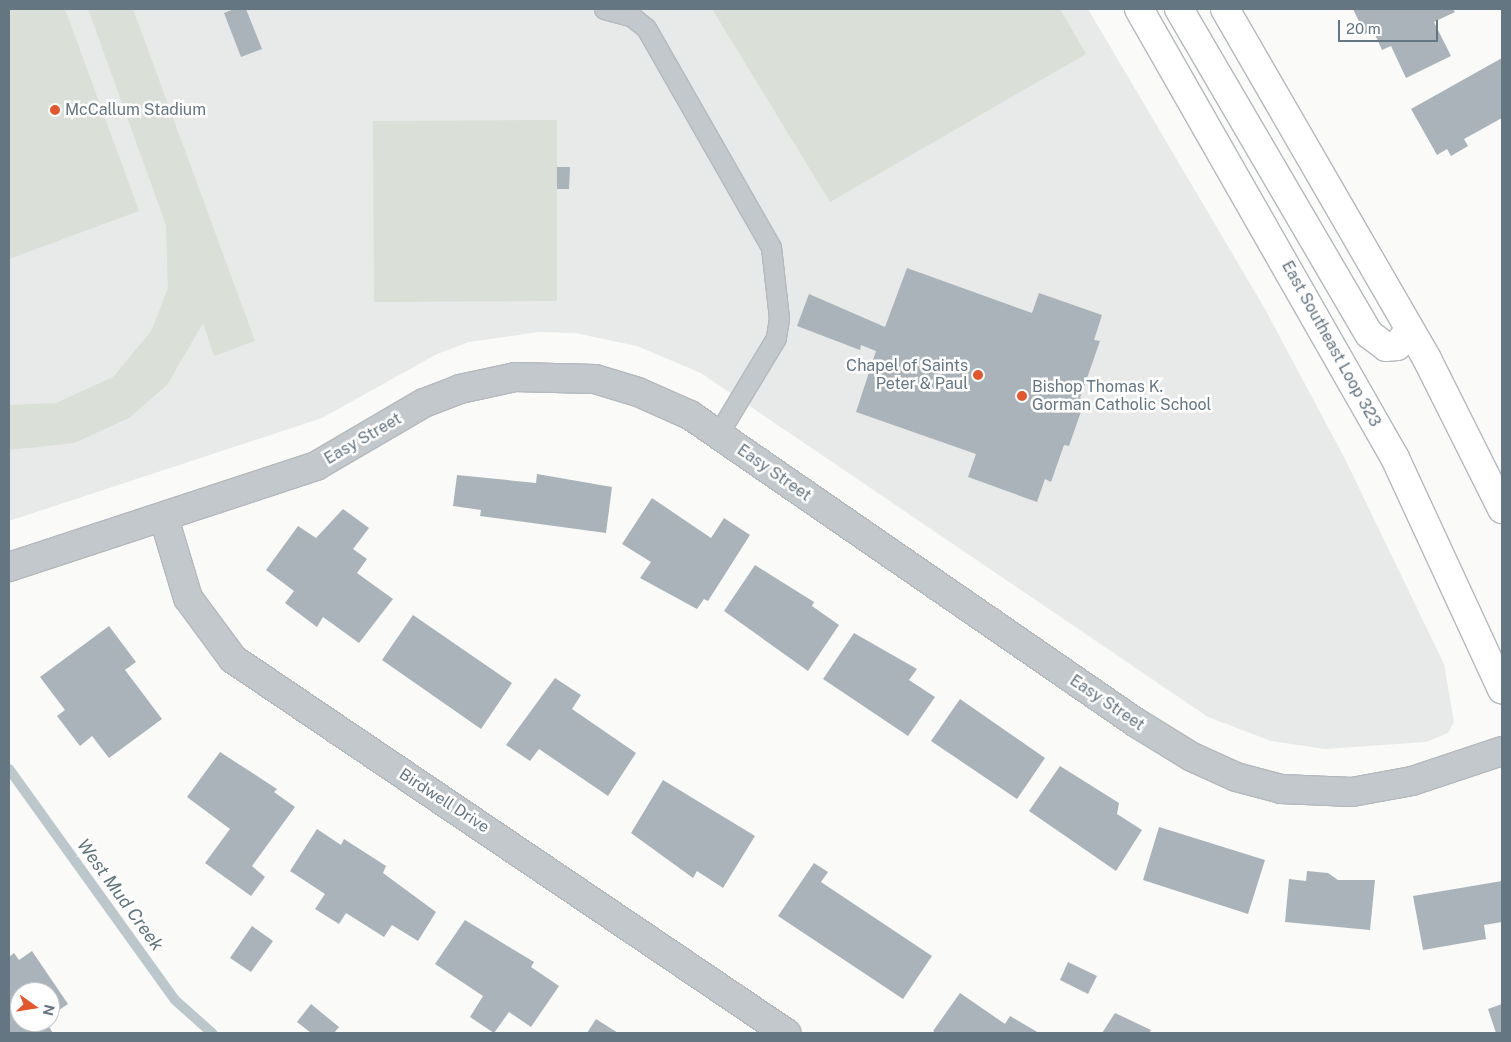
<!DOCTYPE html>
<style>
body{margin:0}
#map{position:relative;width:1511px;height:1042px;overflow:hidden;background:#fafaf8;font-family:"Public Sans",sans-serif}
div>[style]{position:absolute}
[style*='--x']{left:calc(var(--x)*1px);top:calc(var(--y)*1px);width:calc(var(--w)*1px);rotate:calc(var(--a)*1deg)}
.built>*{inset:0;background:#e8e9e9}
.green>*{inset:0;background:#dadfd7}
.stream>*{height:10px;margin:-5px;padding:0 5px;transform-origin:5px;border-radius:5px;background:#bbc7cb}
.building>*{inset:0;background:#aab3b9}
.roads{filter:drop-shadow(1px 0 #b4b9bd) drop-shadow(-1px 0 #b4b9bd) drop-shadow(0 1px #b4b9bd) drop-shadow(0 -1px #b4b9bd)}
.lane>*{height:19px;margin:-9.5px;padding:0 9.5px;transform-origin:9.5px;border-radius:9.5px;background:#c3c8cc}
.street>*{height:28px;margin:-14px;padding:0 14px;transform-origin:14px;border-radius:14px;background:#c3c8cc}
.highway>*{height:28px;margin:-14px;padding:0 14px;transform-origin:14px;border-radius:14px;background:#fff}
.dots>*{width:14px;height:14px;translate:-50% -50%;box-sizing:border-box;border:2px solid #fff;border-radius:50%}
span{translate:-50% -50%;white-space:nowrap;text-align:center;line-height:1.15;-webkit-text-stroke:5px #fff;paint-order:stroke}
.poi-label{font-size:16px;color:#657683}
.left{translate:0 -50%;text-align:left}
.right{translate:-100% -50%;text-align:right}
.street-label{font-size:16px;color:#657683}
.water-label{font-size:18px;color:#60757c;font-style:italic}
.frame{position:absolute;inset:0;border:10px solid #657683;pointer-events:none}
.north{position:absolute;left:10px;top:982px;width:50px;height:50px;box-sizing:border-box;background:#fff;border:1px solid #c1c8cd;border-radius:50%;rotate:103deg;font-size:14px;font-weight:700;line-height:20px;text-align:center;color:#657683}
.north::after{content:'';display:block;margin:auto;width:18px;height:22px;background:#e4572e;clip-path:polygon(50% 0,100% 100%,50% 72%,0 100%)}
.scale{position:absolute;left:1338px;top:20px;width:100px;height:22px;box-sizing:border-box;border:2px solid #657683;border-top:0;padding-left:6px;font-size:15px;line-height:18px;white-space:nowrap;color:#657683;-webkit-text-stroke:4px #fff;paint-order:stroke}
</style>
<div id="map">
<div class="built">
<i style="clip-path:polygon(9px 9px,1088px 9px,1265px 309px,1345px 459px,1444px 664px,1454px 722px,1448px 733px,1426px 742px,1325px 749px,1271px 741px,1208px 717px,701px 373px,637px 346px,575px 333px,539px 332px,469px 342px,437px 354px,322px 418px,9px 521px)"></i>
</div>
<div class="green">
<i style="clip-path:polygon(9px 9px,65px 9px,139px 211px,9px 259px)"></i>
<i style="clip-path:polygon(88px 9px,133px 9px,255px 341px,214px 356px,203px 323px,167px 385px,129px 418px,74px 443px,9px 450px,9px 405px,56px 403px,113px 377px,152px 330px,168px 288px,166px 225px)"></i>
<i style="clip-path:polygon(712px 9px,1060px 9px,1086px 54px,830px 202px)"></i>
<i style="clip-path:polygon(557px 120px,557px 301px,374px 302px,373px 121px)"></i>
</div>
<div class="stream">
<i style="--x:9;--y:769;--w:284;--a:54.3"></i>
<i style="--x:175;--y:1000;--w:50;--a:41.7"></i>
</div>
<div class="building">
<i style="clip-path:polygon(234px 9px,246px 9px,262px 49px,241px 57px,224px 13px)"></i>
<i style="clip-path:polygon(1353px 9px,1453px 9px,1455px 12px,1434px 22px,1451px 56px,1406px 78px,1391px 46px,1382px 50px,1373px 30px,1365px 34px)"></i>
<i style="clip-path:polygon(1502px 58px,1502px 118px,1464px 139px,1468px 146px,1451px 156px,1447px 149px,1437px 155px,1411px 109px)"></i>
<i style="clip-path:polygon(557px 167px,570px 167px,569px 189px,557px 189px)"></i>
<i style="clip-path:polygon(907px 268px,1032px 313px,1039px 293px,1102px 315px,1094px 340px,1100px 341px,1080px 398px,1085px 400px,1069px 446px,1064px 445px,1051px 482px,1045px 479px,1037px 502px,968px 477px,976px 454px,856px 412px,876px 351px,861px 345px,860px 350px,797px 326px,809px 294px,885px 327px)"></i>
<i style="clip-path:polygon(537px 474px,612px 487px,606px 533px,480px 516px,481px 510px,453px 506px,457px 475px,536px 483px)"></i>
<i style="clip-path:polygon(652px 498px,711px 538px,724px 518px,750px 535px,708px 601px,704px 599px,697px 609px,640px 578px,651px 562px,622px 544px)"></i>
<i style="clip-path:polygon(343px 509px,369px 528px,353px 549px,367px 559px,357px 573px,393px 599px,359px 643px,323px 617px,317px 627px,285px 603px,294px 591px,266px 570px,298px 526px,316px 538px)"></i>
<i style="clip-path:polygon(755px 565px,814px 602px,812px 606px,839px 625px,808px 671px,724px 611px)"></i>
<i style="clip-path:polygon(413px 615px,512px 683px,481px 729px,382px 660px)"></i>
<i style="clip-path:polygon(109px 626px,136px 662px,125px 670px,162px 719px,109px 758px,92px 736px,80px 746px,57px 716px,65px 710px,40px 677px)"></i>
<i style="clip-path:polygon(854px 633px,917px 669px,909px 680px,935px 697px,908px 736px,823px 679px)"></i>
<i style="clip-path:polygon(555px 678px,581px 695px,572px 709px,636px 753px,608px 796px,539px 749px,530px 761px,506px 745px)"></i>
<i style="clip-path:polygon(960px 699px,1045px 758px,1017px 799px,931px 741px)"></i>
<i style="clip-path:polygon(220px 752px,277px 789px,274px 792px,295px 807px,252px 866px,265px 877px,251px 896px,205px 863px,230px 829px,187px 797px)"></i>
<i style="clip-path:polygon(1060px 766px,1119px 803px,1117px 814px,1142px 830px,1116px 871px,1029px 811px)"></i>
<i style="clip-path:polygon(663px 780px,755px 836px,723px 888px,697px 871px,693px 878px,631px 833px)"></i>
<i style="clip-path:polygon(1159px 827px,1265px 860px,1248px 914px,1143px 880px)"></i>
<i style="clip-path:polygon(317px 829px,341px 845px,344px 839px,386px 866px,383px 873px,436px 912px,418px 941px,392px 925px,384px 937px,346px 913px,339px 924px,315px 909px,325px 894px,290px 871px)"></i>
<i style="clip-path:polygon(814px 863px,828px 872px,821px 882px,932px 956px,903px 999px,778px 916px)"></i>
<i style="clip-path:polygon(1307px 871px,1328px 873px,1338px 880px,1375px 880px,1370px 930px,1285px 922px,1289px 879px,1306px 881px)"></i>
<i style="clip-path:polygon(1502px 881px,1502px 922px,1484px 925px,1486px 939px,1423px 950px,1413px 896px)"></i>
<i style="clip-path:polygon(465px 920px,534px 962px,531px 967px,559px 986px,531px 1027px,509px 1012px,494px 1033px,470px 1017px,483px 996px,435px 964px)"></i>
<i style="clip-path:polygon(252px 926px,273px 941px,251px 972px,230px 958px)"></i>
<i style="clip-path:polygon(32px 951px,68px 1004px,50px 1016px,50px 992px,20px 992px,20px 1022px,46px 1022px,53px 1033px,9px 1033px,9px 957px,14px 953px,19px 960px)"></i>
<i style="clip-path:polygon(1068px 962px,1097px 976px,1088px 994px,1060px 980px)"></i>
<i style="clip-path:polygon(960px 993px,1005px 1024px,1010px 1016px,1039px 1033px,936px 1033px,933px 1031px)"></i>
<i style="clip-path:polygon(311px 1004px,339px 1027px,334px 1033px,311px 1033px,297px 1022px)"></i>
<i style="clip-path:polygon(1502px 1004px,1502px 1033px,1496px 1033px,1488px 1009px)"></i>
<i style="clip-path:polygon(1115px 1013px,1151px 1030px,1149px 1033px,1102px 1033px)"></i>
<i style="clip-path:polygon(596px 1019px,618px 1033px,587px 1033px)"></i>
</div>
<div class="roads">
<div class="lane">
<i style="--x:604;--y:9;--w:28;--a:15"></i>
<i style="--x:631;--y:16;--w:19;--a:39"></i>
<i style="--x:646;--y:28;--w:252;--a:60.3"></i>
<i style="--x:771;--y:247;--w:71;--a:83.6"></i>
<i style="--x:779;--y:318;--w:20;--a:99"></i>
<i style="--x:776;--y:338;--w:112;--a:121.1"></i>
</div>
<div class="street">
<i style="--x:164;--y:518;--w:84;--a:73.3"></i>
<i style="--x:188;--y:598;--w:76;--a:53.6"></i>
<i style="--x:233;--y:659;--w:668;--a:34.07"></i>
<i style="--x:9;--y:567;--w:323;--a:-18.2"></i>
<i style="--x:316;--y:466;--w:125;--a:-30.3"></i>
<i style="--x:424;--y:403;--w:39;--a:-21"></i>
<i style="--x:460;--y:389;--w:56;--a:-12.3"></i>
<i style="--x:515;--y:377;--w:80;--a:1.4"></i>
<i style="--x:595;--y:379;--w:45;--a:16.8"></i>
<i style="--x:638;--y:392;--w:57;--a:23.9"></i>
<i style="--x:690;--y:415;--w:541;--a:34.6"></i>
<i style="--x:1135;--y:722;--w:67;--a:31.6"></i>
<i style="--x:1192;--y:757;--w:48;--a:24.4"></i>
<i style="--x:1236;--y:777;--w:47;--a:14.9"></i>
<i style="--x:1281;--y:789;--w:71;--a:2.4"></i>
<i style="--x:1352;--y:792;--w:61;--a:-10.4"></i>
<i style="--x:1412;--y:781;--w:95;--a:-18.4"></i>
</div>
<div class="highway">
<i style="--x:1139;--y:9;--w:517;--a:60.31"></i>
<i style="--x:1395;--y:458;--w:255;--a:65.2"></i>
<i style="--x:1179;--y:9;--w:376;--a:59.7"></i>
<i style="--x:1369;--y:334;--w:21;--a:37"></i>
<i style="--x:1386;--y:347;--w:11;--a:-5"></i>
<i style="--x:1397;--y:346;--w:21;--a:-53"></i>
<i style="--x:1225;--y:9;--w:404;--a:60"></i>
<i style="--x:1427;--y:359;--w:168;--a:63.4"></i>
</div>
</div>
<div class="dots">
<i style="left:55px;top:110px;background:#e4572e"></i>
<i style="left:978px;top:375px;background:#e4572e"></i>
<i style="left:1022px;top:396px;background:#e4572e"></i>
</div>
<div class="poi-label">
<span class="left" style="left:65px;top:110px">McCallum Stadium</span>
<span class="right" style="left:968px;top:375px">Chapel of Saints<br>Peter &amp; Paul</span>
<span class="left" style="left:1032px;top:396px">Bishop Thomas K.<br>Gorman Catholic School</span>
</div>
<div class="street-label">
<span style="left:1331px;top:344px;rotate:61deg">East Southeast Loop 323</span>
<span style="left:363px;top:439px;rotate:-30deg">Easy Street</span>
<span style="left:774px;top:473px;rotate:35deg">Easy Street</span>
<span style="left:1107px;top:703px;rotate:34deg">Easy Street</span>
<span style="left:444px;top:801px;rotate:33deg">Birdwell Drive</span>
</div>
<div class="water-label">
<span style="left:120px;top:895px;rotate:54deg">West Mud Creek</span>
</div>
<div class="frame"></div>
<div class="north">N</div>
<div class="scale">20 m</div>
</div>
